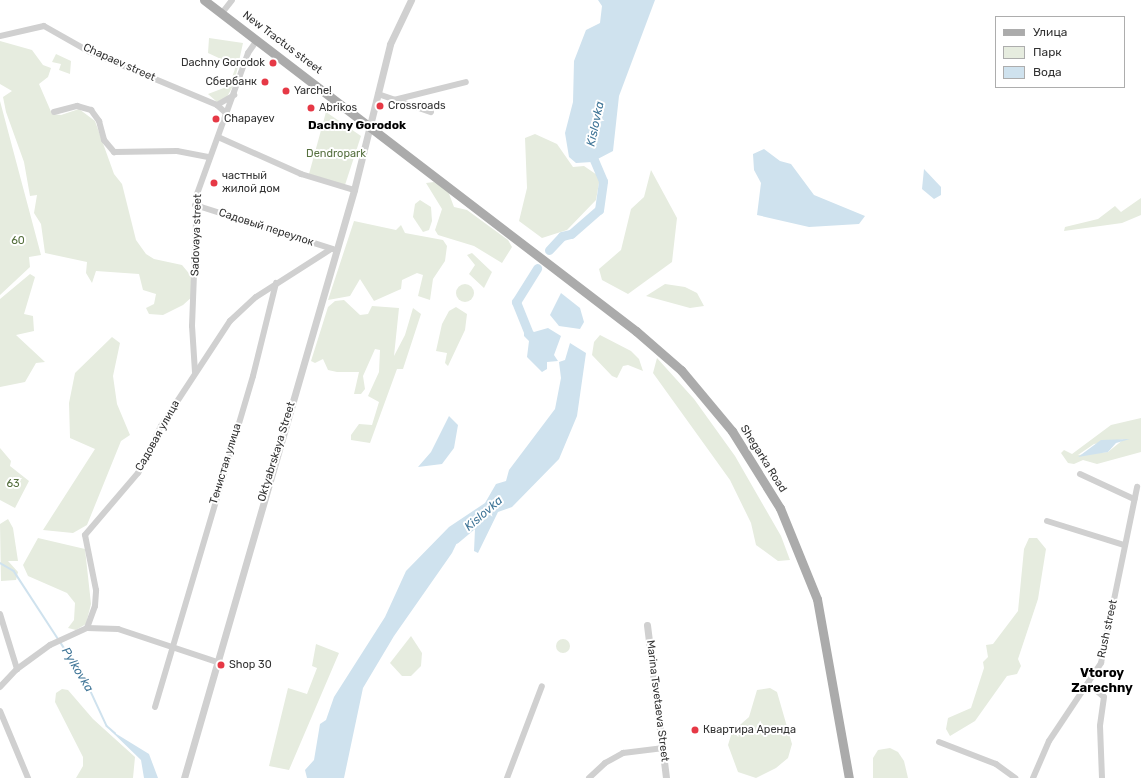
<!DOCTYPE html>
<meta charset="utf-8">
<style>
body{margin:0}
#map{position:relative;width:1141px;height:778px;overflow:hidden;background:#fff;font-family:Rubik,sans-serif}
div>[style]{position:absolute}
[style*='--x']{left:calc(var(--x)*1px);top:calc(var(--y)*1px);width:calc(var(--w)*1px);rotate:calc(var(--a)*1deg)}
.green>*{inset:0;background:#e6ecdf}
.round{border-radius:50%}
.water>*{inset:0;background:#cfe2ee}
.stream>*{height:1.5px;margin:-0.75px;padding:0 0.75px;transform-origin:0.75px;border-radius:0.75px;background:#cfe2ee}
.river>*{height:9px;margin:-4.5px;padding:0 4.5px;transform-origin:4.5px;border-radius:4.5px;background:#cfe2ee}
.minor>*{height:6px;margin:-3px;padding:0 3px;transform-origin:3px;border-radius:3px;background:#d0d0d0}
.tertiary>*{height:7px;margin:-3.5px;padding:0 3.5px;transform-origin:3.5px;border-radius:3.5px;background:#d0d0d0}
.primary>*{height:9px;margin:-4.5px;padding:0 4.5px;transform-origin:4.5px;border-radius:4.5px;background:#ababab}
.dots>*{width:11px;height:11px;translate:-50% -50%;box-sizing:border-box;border:2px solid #fff;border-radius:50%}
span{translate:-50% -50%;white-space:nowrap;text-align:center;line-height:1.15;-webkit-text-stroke:4px #fff;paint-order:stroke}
.street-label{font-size:11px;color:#333}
.poi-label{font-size:11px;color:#333}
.right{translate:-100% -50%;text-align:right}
.left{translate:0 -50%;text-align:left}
.park-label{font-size:11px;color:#56703f}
.water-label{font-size:12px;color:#3f7597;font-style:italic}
.neighbourhood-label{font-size:12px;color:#000;font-weight:700}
.quarter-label{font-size:13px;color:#000;font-weight:700}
.legend{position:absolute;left:995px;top:16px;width:130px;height:72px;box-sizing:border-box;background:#fff;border:1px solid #adadad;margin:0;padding:5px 7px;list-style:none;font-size:12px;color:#333}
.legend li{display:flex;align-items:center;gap:8px;height:20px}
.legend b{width:20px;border:1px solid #adadad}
</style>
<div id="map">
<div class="green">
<i style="clip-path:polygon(209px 38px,243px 43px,234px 84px,227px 97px,217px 102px,208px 94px,229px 86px,236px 66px,208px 53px)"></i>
<i style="clip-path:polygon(0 41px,32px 50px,43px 65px,51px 68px,48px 77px,39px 84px,52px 114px,61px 115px,79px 109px,95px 121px,114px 174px,122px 184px,136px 240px,146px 254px,154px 259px,182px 265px,192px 277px,193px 296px,183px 305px,163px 315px,149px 314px,146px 308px,154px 304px,156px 294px,143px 290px,139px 274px,96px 271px,92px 283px,86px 273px,87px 262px,45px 253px,41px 224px,34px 213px,37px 195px,30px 196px,24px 162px,6px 112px,3px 97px,12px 91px,0 84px)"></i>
<i style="clip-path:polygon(56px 54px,71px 61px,70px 74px,59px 70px,61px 64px,52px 62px)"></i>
<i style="clip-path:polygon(0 101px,41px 255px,29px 257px,30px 267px,0 295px)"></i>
<i style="clip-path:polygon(326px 112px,361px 136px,345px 185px,309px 174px)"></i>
<i style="clip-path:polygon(535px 134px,557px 144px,573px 167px,584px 166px,600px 177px,596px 200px,567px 230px,542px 238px,519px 221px,527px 188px,525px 138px)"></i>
<i style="clip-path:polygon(651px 170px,677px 218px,672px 262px,628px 294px,602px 280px,599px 269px,621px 250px,631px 209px,644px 197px)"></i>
<i style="clip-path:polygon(434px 182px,448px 191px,454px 207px,467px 210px,508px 240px,512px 247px,502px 263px,474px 246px,438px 235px,435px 230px,442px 209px,426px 183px)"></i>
<i style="clip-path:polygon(1141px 198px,1141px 215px,1122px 223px,1064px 231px,1065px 227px,1098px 219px,1115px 206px,1121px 212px)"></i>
<i style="clip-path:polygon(420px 200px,431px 207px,432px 221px,429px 230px,423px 232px,413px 217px,415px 204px)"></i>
<i style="clip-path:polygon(354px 221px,396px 230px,401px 225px,405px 233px,443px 240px,447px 246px,445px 261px,433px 279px,430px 300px,418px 296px,423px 275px,417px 273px,402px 280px,401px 289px,374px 301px,360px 279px,350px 296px,328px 300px)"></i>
<i style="clip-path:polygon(472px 253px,492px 272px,484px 288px,469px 274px,475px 265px,467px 255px)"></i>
<i style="clip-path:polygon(30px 274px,35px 277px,24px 314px,33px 316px,34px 331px,16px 335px,45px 362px,36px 363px,25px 382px,0 387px,0 299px)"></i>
<i style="clip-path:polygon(665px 284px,685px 287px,697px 293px,704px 306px,690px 308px,646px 296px)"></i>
<i class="round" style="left:456px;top:284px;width:18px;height:18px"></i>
<i style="clip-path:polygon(344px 300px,360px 315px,368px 314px,372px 306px,399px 308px,394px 356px,405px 335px,413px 308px,421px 314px,403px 369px,397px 369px,370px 443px,351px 440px,351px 435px,359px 424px,372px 425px,379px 402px,368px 396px,379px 372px,380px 350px,375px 349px,363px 376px,365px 389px,361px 394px,354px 394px,359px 372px,337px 372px,328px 370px,323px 359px,315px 363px,311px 361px,328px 307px,335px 301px)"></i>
<i style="clip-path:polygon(456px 307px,467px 314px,465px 330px,448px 366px,445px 363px,447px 353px,436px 351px,442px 324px,449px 311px)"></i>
<i style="clip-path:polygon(600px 335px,631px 351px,639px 359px,643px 371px,628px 365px,623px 366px,617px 378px,612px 376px,592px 355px,594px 342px)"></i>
<i style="clip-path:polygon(112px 337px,120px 343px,113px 376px,117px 404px,130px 435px,121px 441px,87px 525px,73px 533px,43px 530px,95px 449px,70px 438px,69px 403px,75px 373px)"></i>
<i style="clip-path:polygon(657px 358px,694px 399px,735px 456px,781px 536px,790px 560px,778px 561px,756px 545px,751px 523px,730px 480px,653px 373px)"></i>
<i style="clip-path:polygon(evenodd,1141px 418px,1141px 452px,1097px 464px,1083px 460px,1074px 464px,1068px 463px,1061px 453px,1064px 450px,1072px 454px,1111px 425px,1141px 418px,1124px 439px,1108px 452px,1078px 455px,1094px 444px,1124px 439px)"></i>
<i style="clip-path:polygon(0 448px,11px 461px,10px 466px,29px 481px,15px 508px,0 500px)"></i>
<i style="clip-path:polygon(8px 519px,13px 528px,18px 561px,8px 561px,18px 572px,16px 580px,1px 581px,0 524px)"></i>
<i style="clip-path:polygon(38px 538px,85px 549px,91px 604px,86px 624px,76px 630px,68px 628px,74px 620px,75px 603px,67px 593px,28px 576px,23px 565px)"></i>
<i style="clip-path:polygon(1029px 538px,1037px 538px,1046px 549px,1038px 599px,1018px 659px,1021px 666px,1017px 674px,1007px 676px,975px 721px,950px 736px,946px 729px,948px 718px,971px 708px,984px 668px,983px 662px,988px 657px,986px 645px,993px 644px,1018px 611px,1024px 549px)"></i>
<i style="clip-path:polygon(411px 636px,422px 653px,421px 666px,411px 676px,402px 676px,390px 663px)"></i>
<i class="round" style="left:556px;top:639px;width:14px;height:14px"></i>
<i style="clip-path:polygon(316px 644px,339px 653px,289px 770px,269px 766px,288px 688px,307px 694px,317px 668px,312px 666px)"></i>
<i style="clip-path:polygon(770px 688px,777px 692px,792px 744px,788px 758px,776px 768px,756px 778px,738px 772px,728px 745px,732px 732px,749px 717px,757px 690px)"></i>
<i style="clip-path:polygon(62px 689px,68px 690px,93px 719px,135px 757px,133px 778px,76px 778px,83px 766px,83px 757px,55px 702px,56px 693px)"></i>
<i style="clip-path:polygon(890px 748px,898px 752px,904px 761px,908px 778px,873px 778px,873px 758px,878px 750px)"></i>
</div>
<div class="water">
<i style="clip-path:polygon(598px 0,655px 0,619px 96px,613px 151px,592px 162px,576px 163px,569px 157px,565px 133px,573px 102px,574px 61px,586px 30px,600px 23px,602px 6px)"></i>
<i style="clip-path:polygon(764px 149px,780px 161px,791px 164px,814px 195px,865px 216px,859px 224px,809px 227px,757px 215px,761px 183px,754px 170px,753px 154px)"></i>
<i style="clip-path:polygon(924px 169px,941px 187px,941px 195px,934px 199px,922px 189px)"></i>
<i style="clip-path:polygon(561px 293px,580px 308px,584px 322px,580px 329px,559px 326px,550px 315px)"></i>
<i style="clip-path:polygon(524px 325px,534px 332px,548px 328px,561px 336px,554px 355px,558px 361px,547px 362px,547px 369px,542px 372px,527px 357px,529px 341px,524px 336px)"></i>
<i style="clip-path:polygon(570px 343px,586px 353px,577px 416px,559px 459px,512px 507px,498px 512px,478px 553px,474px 551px,475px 529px,469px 522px,465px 526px,452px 553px,394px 636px,363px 688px,344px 778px,307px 778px,305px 770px,314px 760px,320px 724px,326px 720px,334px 697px,385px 617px,406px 571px,449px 527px,485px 503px,496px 484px,506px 481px,509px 470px,555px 409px,561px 378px,559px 362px,565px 360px)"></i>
<i style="clip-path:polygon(449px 416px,458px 425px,454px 448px,442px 464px,418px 467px,431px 452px)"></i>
<i style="clip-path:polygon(1130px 439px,1116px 443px,1108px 452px,1078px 457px,1101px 440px)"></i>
<i style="clip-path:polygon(110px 730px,149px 754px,158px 778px,144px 778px,141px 760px)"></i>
</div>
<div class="stream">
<i style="--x:0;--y:563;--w:16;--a:30"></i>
<i style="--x:14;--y:571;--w:82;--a:56.9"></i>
<i style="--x:61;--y:643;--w:48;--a:57"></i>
<i style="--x:87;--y:683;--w:47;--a:65.1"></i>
<i style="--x:107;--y:726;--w:11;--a:41"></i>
</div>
<div class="river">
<i style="--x:549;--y:250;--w:19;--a:-47"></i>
<i style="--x:562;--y:236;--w:9;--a:-13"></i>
<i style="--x:571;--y:234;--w:37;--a:-41"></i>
<i style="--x:599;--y:210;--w:29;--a:-82"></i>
<i style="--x:603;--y:181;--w:34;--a:-113"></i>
<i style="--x:529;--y:334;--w:35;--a:-112"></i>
<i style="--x:516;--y:302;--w:40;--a:-58"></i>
<i style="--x:455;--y:539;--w:33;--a:-40"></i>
</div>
<div class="minor">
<i style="--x:222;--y:13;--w:16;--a:-52"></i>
<i style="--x:0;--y:36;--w:45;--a:-12.8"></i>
<i style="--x:44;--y:26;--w:51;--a:29.6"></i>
<i style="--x:88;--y:51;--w:140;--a:22.7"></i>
<i style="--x:217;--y:105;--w:20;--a:-30"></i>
<i style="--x:378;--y:94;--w:56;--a:18.8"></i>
<i style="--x:394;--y:100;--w:74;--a:-14"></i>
<i style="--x:217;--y:105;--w:15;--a:42"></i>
<i style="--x:54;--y:112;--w:24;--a:-15"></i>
<i style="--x:77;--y:106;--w:15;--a:16"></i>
<i style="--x:91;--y:110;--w:14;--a:54"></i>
<i style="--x:99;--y:121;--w:20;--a:75"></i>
<i style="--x:104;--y:140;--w:16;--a:50"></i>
<i style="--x:114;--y:152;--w:63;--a:-0.9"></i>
<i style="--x:177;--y:151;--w:33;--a:11"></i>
<i style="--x:218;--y:137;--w:91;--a:24"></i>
<i style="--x:301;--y:174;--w:55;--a:16.8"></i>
<i style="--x:195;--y:205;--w:145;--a:17.7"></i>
<i style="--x:195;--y:372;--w:46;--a:-93.7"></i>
<i style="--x:192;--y:326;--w:132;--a:-87.8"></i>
<i style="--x:197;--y:194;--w:150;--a:-70.1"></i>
<i style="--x:248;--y:53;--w:16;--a:-55"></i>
<i style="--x:1080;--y:474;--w:60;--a:24.8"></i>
<i style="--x:1047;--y:521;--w:81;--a:17.3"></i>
<i style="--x:0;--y:614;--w:58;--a:72.8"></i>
<i style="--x:87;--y:628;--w:23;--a:-70"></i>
<i style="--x:95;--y:606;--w:16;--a:-86"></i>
<i style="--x:96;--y:590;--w:56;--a:-101.3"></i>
<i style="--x:85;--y:535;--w:82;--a:-49.5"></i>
<i style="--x:138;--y:473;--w:52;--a:-63.9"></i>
<i style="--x:161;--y:426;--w:126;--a:-56.7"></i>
<i style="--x:230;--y:321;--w:35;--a:-43"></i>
<i style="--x:256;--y:297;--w:89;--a:-32.6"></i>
<i style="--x:1090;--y:685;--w:18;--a:41"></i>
<i style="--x:1104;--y:697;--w:29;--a:98"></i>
<i style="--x:1100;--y:726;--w:52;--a:87.8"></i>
<i style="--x:0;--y:687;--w:25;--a:-47"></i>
<i style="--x:17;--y:669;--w:41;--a:-36"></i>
<i style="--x:50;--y:645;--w:41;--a:-24.7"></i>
<i style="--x:87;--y:628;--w:31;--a:2"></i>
<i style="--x:118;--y:629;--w:104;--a:18.4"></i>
<i style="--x:155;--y:707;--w:345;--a:-73.5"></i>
<i style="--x:253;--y:376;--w:96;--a:-76.1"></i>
<i style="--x:0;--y:711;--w:73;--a:67.3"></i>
<i style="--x:939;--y:742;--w:61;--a:21.1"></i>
<i style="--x:996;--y:764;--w:24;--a:36"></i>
<i style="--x:507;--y:778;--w:98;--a:-69.2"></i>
<i style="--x:589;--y:778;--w:22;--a:-43"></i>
<i style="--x:605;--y:763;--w:21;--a:-29"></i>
<i style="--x:623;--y:753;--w:41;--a:-7"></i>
<i style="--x:1033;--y:778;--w:40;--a:-66.6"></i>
<i style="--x:1049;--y:741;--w:94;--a:-56.3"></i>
<i style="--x:1101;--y:663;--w:180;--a:-78.4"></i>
</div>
<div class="tertiary">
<i style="--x:647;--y:625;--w:154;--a:82.9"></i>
<i style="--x:184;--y:778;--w:612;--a:-73.87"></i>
<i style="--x:354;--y:190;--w:150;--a:-76.1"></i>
<i style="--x:390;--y:44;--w:49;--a:-64.5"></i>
</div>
<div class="primary">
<i style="--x:204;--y:0;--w:544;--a:37.46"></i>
<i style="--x:636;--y:331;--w:60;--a:40.9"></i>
<i style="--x:681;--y:370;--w:80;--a:50.1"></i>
<i style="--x:732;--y:431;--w:91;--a:58.1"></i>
<i style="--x:780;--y:508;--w:98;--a:67.9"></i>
<i style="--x:817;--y:599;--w:182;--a:79.9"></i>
</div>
<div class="dots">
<i style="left:273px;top:63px;background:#e63946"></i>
<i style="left:265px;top:82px;background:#e63946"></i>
<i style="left:286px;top:91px;background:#e63946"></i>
<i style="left:380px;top:106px;background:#e63946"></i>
<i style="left:311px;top:108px;background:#e63946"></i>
<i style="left:216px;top:119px;background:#e63946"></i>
<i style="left:214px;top:183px;background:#e63946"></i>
<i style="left:221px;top:665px;background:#e63946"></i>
<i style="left:695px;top:730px;background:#e63946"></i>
</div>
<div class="street-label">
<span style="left:282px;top:43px;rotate:37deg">New Tractus street</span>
<span style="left:119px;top:63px;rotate:24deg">Chapaev street</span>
<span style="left:266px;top:228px;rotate:18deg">Садовый переулок</span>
<span style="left:197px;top:235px;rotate:-88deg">Sadovaya street</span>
<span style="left:158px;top:436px;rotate:-61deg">Садовая улица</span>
<span style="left:277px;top:452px;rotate:-73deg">Oktyabrskaya Street</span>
<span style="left:763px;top:459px;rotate:58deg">Shegarka Road</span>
<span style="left:226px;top:464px;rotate:-73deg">Тенистая улица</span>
<span style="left:1108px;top:629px;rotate:-78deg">Rush street</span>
<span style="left:657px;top:701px;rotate:83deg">Marina Tsvetaeva Street</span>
</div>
<div class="poi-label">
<span class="right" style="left:265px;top:63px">Dachny Gorodok</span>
<span class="right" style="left:257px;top:82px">Сбербанк</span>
<span class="left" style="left:294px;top:91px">Yarche!</span>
<span class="left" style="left:388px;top:106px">Crossroads</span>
<span class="left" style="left:319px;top:108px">Abrikos</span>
<span class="left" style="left:224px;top:119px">Chapayev</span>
<span class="left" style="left:222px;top:183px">частный<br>жилой дом</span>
<span class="left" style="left:229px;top:665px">Shop 30</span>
<span class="left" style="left:703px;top:730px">Квартира Аренда</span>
</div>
<div class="park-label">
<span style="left:336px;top:154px">Dendropark</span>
<span style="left:18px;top:241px">60</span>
<span style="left:13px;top:484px">63</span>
</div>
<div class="water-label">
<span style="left:596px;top:124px;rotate:-78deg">Kislovka</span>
<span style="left:484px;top:514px;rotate:-41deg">Kislovka</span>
<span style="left:77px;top:670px;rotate:59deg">Pylkovka</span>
</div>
<div class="neighbourhood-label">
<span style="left:357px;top:126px">Dachny Gorodok</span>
</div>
<div class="quarter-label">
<span style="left:1102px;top:681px">Vtoroy<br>Zarechny</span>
</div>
<ul class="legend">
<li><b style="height:5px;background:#ababab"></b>Улица</li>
<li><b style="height:11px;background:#e6ecdf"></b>Парк</li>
<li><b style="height:11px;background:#cfe2ee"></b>Вода</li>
</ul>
</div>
